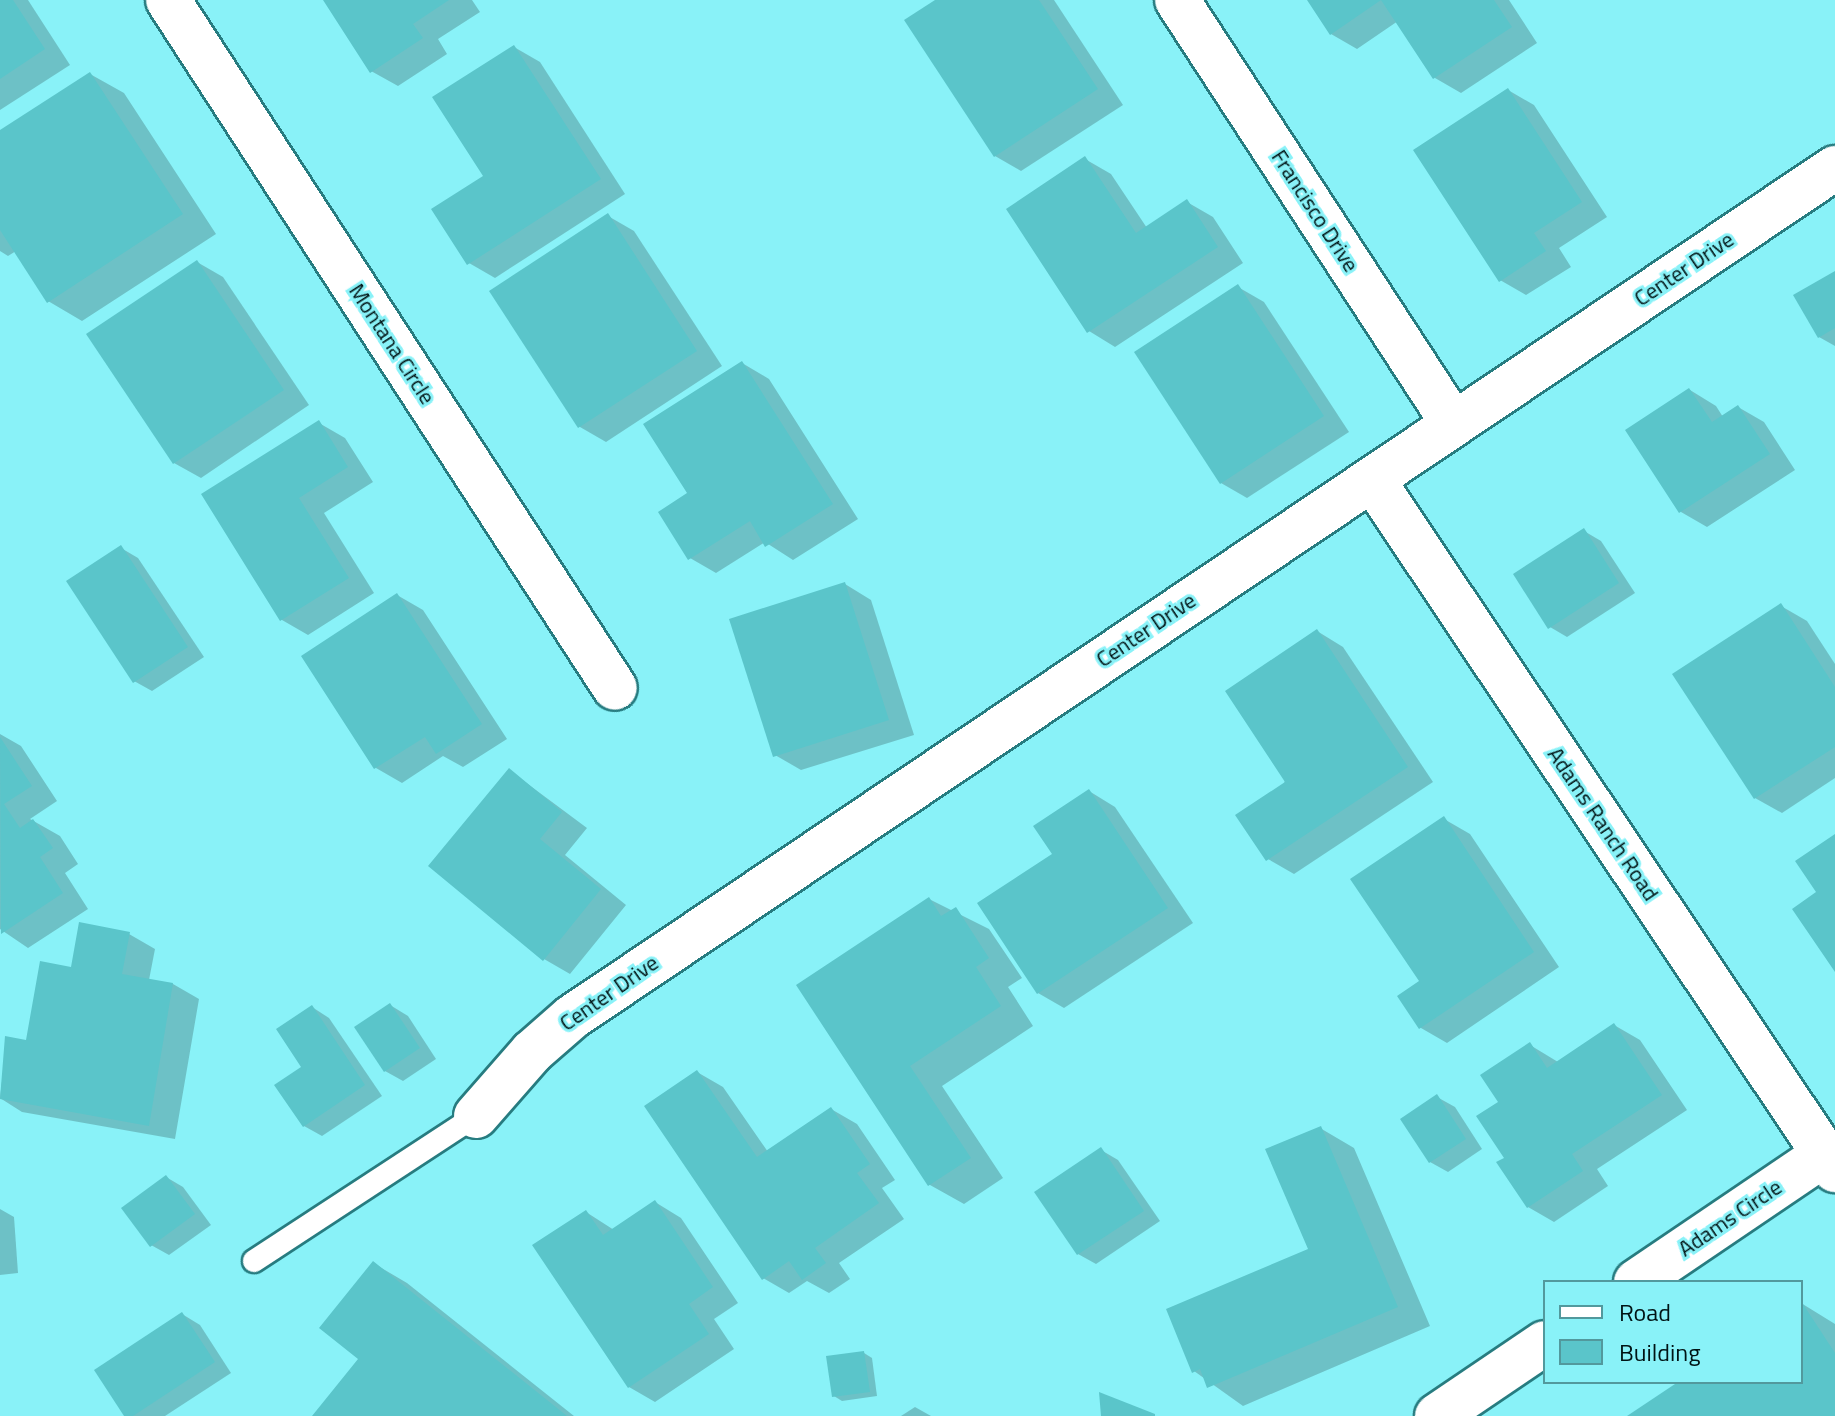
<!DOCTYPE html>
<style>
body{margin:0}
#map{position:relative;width:1835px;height:1416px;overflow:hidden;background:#89f2f8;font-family:"Titillium Web",sans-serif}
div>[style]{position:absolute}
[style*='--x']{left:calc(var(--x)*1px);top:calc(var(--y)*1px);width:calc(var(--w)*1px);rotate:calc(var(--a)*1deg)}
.shadow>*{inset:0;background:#0003}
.building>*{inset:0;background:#5ac5ca}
.roads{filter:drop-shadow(2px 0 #277c80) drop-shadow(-2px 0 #277c80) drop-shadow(0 2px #277c80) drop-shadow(0 -2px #277c80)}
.lane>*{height:22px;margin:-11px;padding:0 11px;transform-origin:11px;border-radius:11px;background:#fff}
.street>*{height:44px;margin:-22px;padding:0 22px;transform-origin:22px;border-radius:22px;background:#fff}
.secondary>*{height:44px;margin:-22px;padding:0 22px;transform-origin:22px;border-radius:22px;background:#fff}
span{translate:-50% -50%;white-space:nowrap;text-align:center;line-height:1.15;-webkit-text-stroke:6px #89f2f8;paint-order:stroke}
.street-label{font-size:22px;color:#001314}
.legend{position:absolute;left:1543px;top:1280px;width:260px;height:104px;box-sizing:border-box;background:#89f2f8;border:2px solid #52999d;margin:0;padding:10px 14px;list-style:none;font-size:24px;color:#001314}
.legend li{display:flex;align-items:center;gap:16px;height:40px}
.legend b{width:40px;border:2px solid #52999d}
</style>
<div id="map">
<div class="shadow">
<i style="clip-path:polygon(0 0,28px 0,70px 65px,0 110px)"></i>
<i style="clip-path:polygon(325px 0,472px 0,480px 12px,438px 39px,447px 54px,398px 86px,371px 71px)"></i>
<i style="clip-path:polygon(939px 0,1054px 0,1123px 105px,1021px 171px,995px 156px)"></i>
<i style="clip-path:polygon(1309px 0,1509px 0,1537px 43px,1461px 93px,1435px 78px,1398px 21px,1357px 49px,1331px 34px)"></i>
<i style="clip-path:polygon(514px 47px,540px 62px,625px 194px,495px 278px,469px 263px)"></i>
<i style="clip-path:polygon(90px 74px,124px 93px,216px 234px,82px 321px,48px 301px,16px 251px,8px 256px,0 251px,0 133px)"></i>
<i style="clip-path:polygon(1508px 90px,1534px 105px,1607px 217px,1559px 248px,1571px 267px,1526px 295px,1500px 280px)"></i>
<i style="clip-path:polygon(1085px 159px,1111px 174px,1147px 228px,1187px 202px,1213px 217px,1243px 263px,1115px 347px,1089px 331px)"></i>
<i style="clip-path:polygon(608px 216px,634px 231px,722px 366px,606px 442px,580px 427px,492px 291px)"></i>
<i style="clip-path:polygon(197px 262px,223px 277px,309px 405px,201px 478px,174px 463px)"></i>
<i style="clip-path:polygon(1835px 273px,1835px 346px,1819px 337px)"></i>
<i style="clip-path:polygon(1238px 287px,1264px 302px,1349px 432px,1247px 498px,1221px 483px)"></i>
<i style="clip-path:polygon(742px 363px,769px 379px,858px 519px,793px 560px,765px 542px,716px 573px,690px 558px,690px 494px)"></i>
<i style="clip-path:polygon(1690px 390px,1716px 406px,1723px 417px,1738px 407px,1764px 422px,1795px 470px,1707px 527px,1681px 512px)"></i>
<i style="clip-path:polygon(319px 423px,345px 438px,373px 482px,324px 513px,374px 593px,308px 635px,282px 620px,204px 495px)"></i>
<i style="clip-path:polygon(1584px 531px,1601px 541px,1635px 593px,1567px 637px,1550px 627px)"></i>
<i style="clip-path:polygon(121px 548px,138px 558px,204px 657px,152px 691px,134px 681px)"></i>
<i style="clip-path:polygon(845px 584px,871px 600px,914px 735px,801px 770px,775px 755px)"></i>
<i style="clip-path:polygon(397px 595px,423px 610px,507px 739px,463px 767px,443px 756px,402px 783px,376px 768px)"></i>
<i style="clip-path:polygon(1781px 606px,1807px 621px,1835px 664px,1835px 778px,1782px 813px,1755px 798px)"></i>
<i style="clip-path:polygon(1317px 631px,1343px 647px,1433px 782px,1294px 874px,1268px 859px)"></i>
<i style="clip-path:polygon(0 734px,21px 746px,57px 801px,30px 819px,60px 836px,78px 864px,65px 873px,88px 909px,28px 948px,0 929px)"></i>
<i style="clip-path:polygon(509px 770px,587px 828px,565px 855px,626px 905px,570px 974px,544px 959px)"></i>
<i style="clip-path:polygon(1089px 791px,1115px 807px,1193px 923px,1064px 1008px,1038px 993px)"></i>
<i style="clip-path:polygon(1444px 819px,1470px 834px,1559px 967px,1447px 1043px,1421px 1028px,1400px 997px,1422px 982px)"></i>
<i style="clip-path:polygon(929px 899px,989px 929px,1022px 978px,1008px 987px,1033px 1026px,942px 1086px,1003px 1178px,964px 1204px,930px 1185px,798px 986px)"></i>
<i style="clip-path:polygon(129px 934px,155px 949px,149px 980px,173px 984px,199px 999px,175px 1139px,22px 1112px,0 1098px,7px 1039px,28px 1043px,73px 969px)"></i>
<i style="clip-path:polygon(390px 1005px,408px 1016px,436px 1059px,403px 1081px,385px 1071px)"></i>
<i style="clip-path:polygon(312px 1007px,329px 1018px,382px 1096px,322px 1136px,304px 1126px)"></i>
<i style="clip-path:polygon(1614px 1025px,1640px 1040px,1687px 1110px,1597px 1169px,1608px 1186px,1554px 1222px,1528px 1207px,1506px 1158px,1500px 1103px,1530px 1045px,1558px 1062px)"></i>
<i style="clip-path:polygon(697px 1072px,723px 1087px,768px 1152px,831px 1109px,857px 1124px,895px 1180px,882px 1188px,904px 1219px,839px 1263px,850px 1279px,829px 1293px,807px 1281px,789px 1293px,763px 1278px)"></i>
<i style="clip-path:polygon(1437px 1097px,1455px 1107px,1482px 1149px,1448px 1172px,1430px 1162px)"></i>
<i style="clip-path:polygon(1320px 1128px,1354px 1148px,1430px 1326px,1243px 1406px,1194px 1371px,1310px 1250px)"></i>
<i style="clip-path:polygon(1101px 1150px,1118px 1160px,1160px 1221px,1096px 1264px,1078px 1254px)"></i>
<i style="clip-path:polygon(166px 1177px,183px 1187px,211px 1225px,169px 1255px,151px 1245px)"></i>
<i style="clip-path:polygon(655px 1202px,681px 1218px,738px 1303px,714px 1319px,734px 1349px,655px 1402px,629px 1387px,586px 1212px,614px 1230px)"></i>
<i style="clip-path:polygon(0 1209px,14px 1217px,18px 1273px,0 1275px)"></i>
<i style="clip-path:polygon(373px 1263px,407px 1283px,574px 1416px,316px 1416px,361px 1358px)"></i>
<i style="clip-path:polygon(1801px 1303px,1835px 1324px,1835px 1416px,1630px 1416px,1682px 1382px,1801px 1382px)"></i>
<i style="clip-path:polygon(182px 1314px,200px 1325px,231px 1373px,165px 1416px,126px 1416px)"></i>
<i style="clip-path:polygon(864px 1353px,872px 1358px,877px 1396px,842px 1401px,834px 1396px)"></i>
<i style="clip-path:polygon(915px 1407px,931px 1416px,901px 1416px)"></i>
</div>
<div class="building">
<i style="clip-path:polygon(0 0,13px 0,45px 49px,0 79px)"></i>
<i style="clip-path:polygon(323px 0,449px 0,413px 24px,423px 38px,370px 73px)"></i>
<i style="clip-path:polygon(935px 0,1039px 0,1098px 89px,994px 157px,904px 20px)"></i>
<i style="clip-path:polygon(1307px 0,1494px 0,1512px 27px,1433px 79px,1381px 0,1330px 35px)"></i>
<i style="clip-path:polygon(514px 45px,601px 179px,467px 265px,431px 209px,483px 176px,432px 97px)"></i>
<i style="clip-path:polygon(90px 72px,183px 214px,47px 303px,0 230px,0 130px)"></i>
<i style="clip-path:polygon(1508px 88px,1582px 202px,1534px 233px,1546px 251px,1499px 282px,1413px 150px)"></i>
<i style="clip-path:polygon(1085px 156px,1136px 233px,1187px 199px,1218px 247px,1087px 333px,1006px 209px)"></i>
<i style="clip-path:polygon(608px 213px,697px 351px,578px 428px,489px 291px)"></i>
<i style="clip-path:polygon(197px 260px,284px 390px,173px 464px,86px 334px)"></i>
<i style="clip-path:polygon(1835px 271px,1835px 328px,1818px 338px,1793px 295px)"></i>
<i style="clip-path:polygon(1238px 284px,1324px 416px,1220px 484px,1134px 352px)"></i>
<i style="clip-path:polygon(742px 361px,833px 504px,765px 547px,750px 521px,688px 560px,658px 512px,687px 493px,643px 424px)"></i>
<i style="clip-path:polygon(1689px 388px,1712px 422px,1738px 405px,1770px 454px,1679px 513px,1625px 430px)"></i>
<i style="clip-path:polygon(319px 420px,348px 467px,299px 498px,349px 578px,280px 621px,201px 494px)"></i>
<i style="clip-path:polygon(1584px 528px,1619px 583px,1548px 629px,1513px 574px)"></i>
<i style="clip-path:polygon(121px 545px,188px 647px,133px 683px,66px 581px)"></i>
<i style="clip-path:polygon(845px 582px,889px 720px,773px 757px,729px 619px)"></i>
<i style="clip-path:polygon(397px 593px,482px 724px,436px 754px,425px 737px,374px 769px,301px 656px)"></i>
<i style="clip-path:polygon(1781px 603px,1835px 687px,1835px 747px,1754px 799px,1672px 674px)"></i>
<i style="clip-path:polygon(1317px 629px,1408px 767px,1266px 861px,1235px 815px,1285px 782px,1225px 691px)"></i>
<i style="clip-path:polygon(0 737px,32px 786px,4px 804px,20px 828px,33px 819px,53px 848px,40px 857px,63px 893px,1px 934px)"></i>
<i style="clip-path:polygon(509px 768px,562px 812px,540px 839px,601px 889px,543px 961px,428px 866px)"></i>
<i style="clip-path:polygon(1089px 789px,1168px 908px,1037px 994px,977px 903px,1052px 854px,1033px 826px)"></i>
<i style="clip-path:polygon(1444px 816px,1534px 952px,1419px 1029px,1397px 996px,1419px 981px,1350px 879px)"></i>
<i style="clip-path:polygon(1835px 834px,1835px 972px,1792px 909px,1816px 892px,1795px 861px)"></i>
<i style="clip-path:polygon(929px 897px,941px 916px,956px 907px,989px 958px,976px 967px,1001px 1006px,910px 1066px,971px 1158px,928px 1186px,796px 985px)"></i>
<i style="clip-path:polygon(79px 922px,130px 932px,122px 974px,173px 983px,149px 1126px,0 1099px,5px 1036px,26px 1040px,40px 961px,71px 967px)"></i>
<i style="clip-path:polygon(390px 1003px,420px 1048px,384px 1072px,354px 1027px)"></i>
<i style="clip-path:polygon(312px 1005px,365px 1085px,303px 1127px,274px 1085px,301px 1067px,276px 1029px)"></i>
<i style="clip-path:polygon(1614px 1023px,1662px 1095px,1572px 1154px,1583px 1171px,1527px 1208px,1496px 1162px,1504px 1158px,1476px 1116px,1498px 1102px,1480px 1075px,1530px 1042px,1547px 1068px)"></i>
<i style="clip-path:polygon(697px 1070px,757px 1157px,831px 1107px,870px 1164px,857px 1173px,879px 1203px,815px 1248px,826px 1263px,802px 1280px,789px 1261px,762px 1280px,644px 1106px)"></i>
<i style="clip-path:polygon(1437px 1094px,1466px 1139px,1429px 1163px,1400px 1119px)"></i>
<i style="clip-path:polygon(1321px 1126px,1398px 1307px,1207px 1388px,1200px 1369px,1192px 1373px,1166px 1309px,1308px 1249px,1265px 1149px)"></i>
<i style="clip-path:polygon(1101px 1147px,1144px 1211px,1077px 1255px,1034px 1192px)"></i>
<i style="clip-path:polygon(166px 1175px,195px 1214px,150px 1247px,121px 1208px)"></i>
<i style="clip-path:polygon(655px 1200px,713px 1287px,689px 1304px,709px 1334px,628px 1388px,532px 1245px,586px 1210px,603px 1235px)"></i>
<i style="clip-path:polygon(373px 1261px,567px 1416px,312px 1416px,358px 1359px,319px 1328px)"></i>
<i style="clip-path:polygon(1801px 1301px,1835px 1353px,1835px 1416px,1627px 1416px,1678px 1382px,1801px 1382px)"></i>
<i style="clip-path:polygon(182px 1312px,215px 1362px,133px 1416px,124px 1416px,94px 1370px)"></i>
<i style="clip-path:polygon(864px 1351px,870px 1392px,832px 1397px,826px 1356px)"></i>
<i style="clip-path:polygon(1099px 1392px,1155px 1414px,1155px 1416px,1101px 1416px)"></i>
</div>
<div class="roads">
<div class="lane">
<i style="--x:254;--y:1261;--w:265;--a:-33.2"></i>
</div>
<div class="street">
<i style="--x:168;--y:0;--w:820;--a:56.99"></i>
<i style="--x:1177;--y:0;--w:505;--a:56.88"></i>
<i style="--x:1372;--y:479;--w:832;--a:56.18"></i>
<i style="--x:1636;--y:1282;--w:228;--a:-34.1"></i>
<i style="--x:1437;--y:1416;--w:130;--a:-34.1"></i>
</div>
<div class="secondary">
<i style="--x:476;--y:1116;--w:85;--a:-48.8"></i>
<i style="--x:532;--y:1052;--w:53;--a:-41.2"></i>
<i style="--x:572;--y:1017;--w:1522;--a:-33.91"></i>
</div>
</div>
<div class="street-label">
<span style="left:1315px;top:211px;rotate:57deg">Francisco Drive</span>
<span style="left:1684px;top:269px;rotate:-34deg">Center Drive</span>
<span style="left:392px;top:344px;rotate:57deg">Montana Circle</span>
<span style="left:1146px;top:630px;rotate:-34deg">Center Drive</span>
<span style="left:1603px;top:824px;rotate:56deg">Adams Ranch Road</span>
<span style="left:609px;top:993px;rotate:-35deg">Center Drive</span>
<span style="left:1730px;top:1218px;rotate:-34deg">Adams Circle</span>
</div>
<ul class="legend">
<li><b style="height:10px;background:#fff"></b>Road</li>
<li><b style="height:22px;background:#5ac5ca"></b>Building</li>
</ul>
</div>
